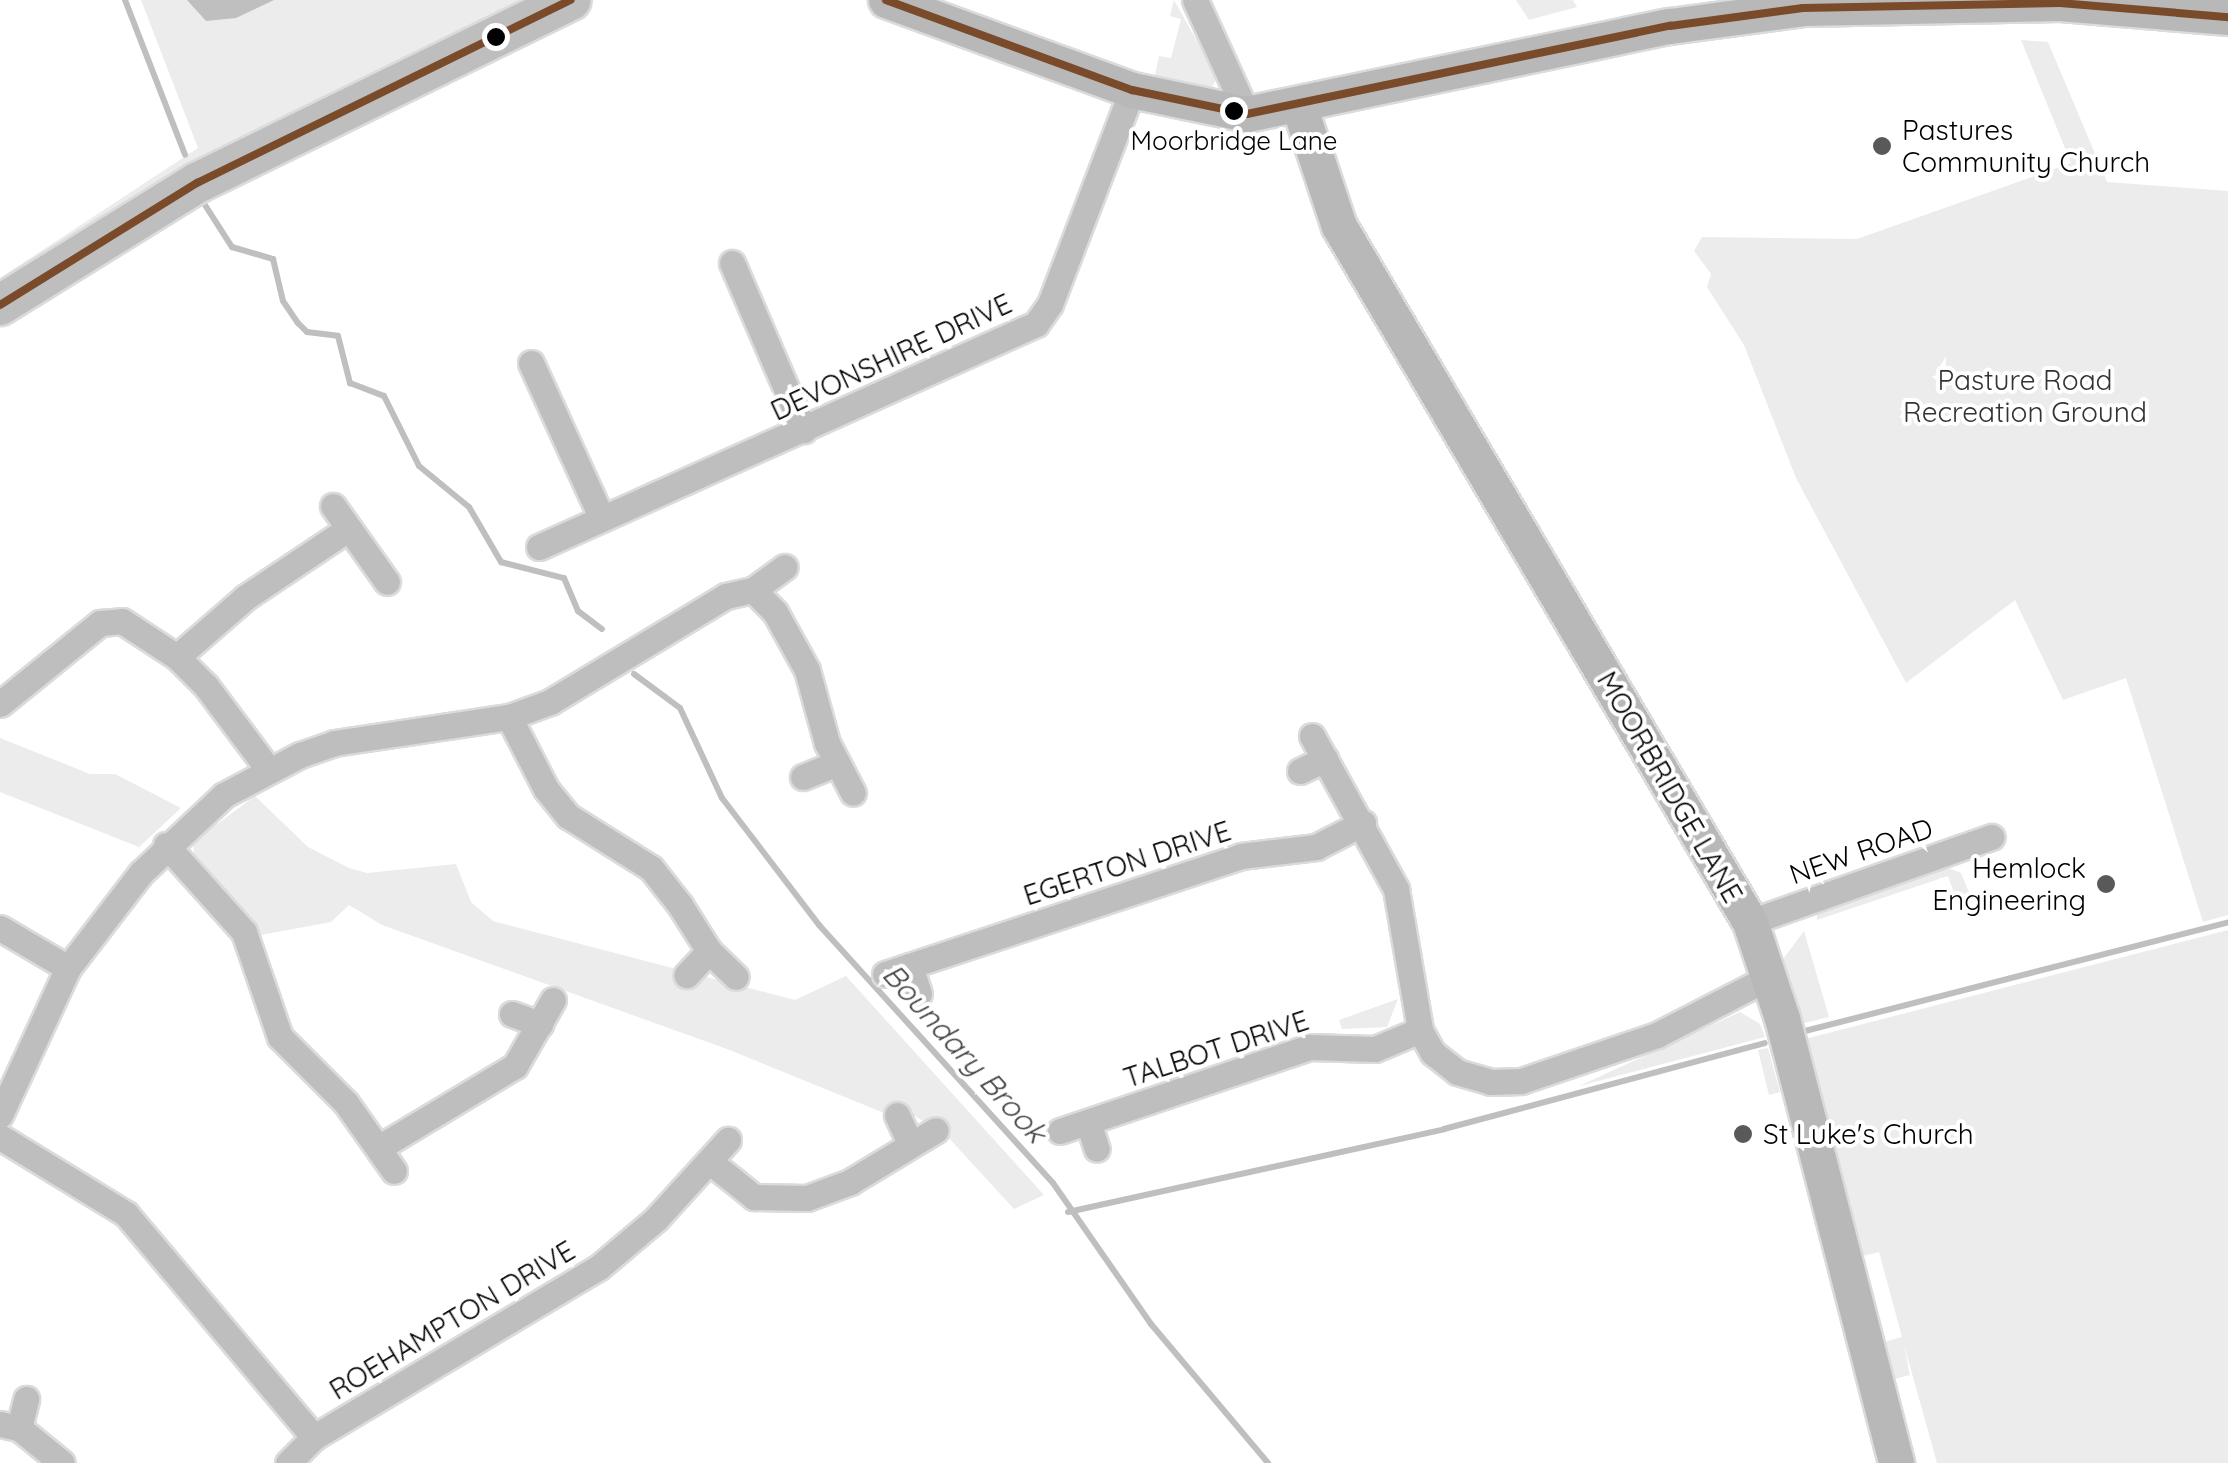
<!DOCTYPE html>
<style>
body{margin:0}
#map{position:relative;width:2228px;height:1463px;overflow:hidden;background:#fff;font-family:Quicksand,sans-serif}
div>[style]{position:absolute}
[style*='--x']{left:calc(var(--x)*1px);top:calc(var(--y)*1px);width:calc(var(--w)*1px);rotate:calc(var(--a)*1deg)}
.green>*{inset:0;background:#ececec}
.water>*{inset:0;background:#bfbfbf}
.stream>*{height:6px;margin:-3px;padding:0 3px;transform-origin:3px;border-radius:3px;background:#bfbfbf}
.roads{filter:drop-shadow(2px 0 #dbdbdb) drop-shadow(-2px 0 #dbdbdb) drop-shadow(0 2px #dbdbdb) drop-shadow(0 -2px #dbdbdb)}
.street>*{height:25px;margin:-12.5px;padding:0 12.5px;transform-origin:12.5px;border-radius:12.5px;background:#bebebe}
.secondary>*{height:35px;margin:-17.5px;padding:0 17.5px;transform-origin:17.5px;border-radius:17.5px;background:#b8b8b8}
.primary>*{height:40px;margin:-20px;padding:0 20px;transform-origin:20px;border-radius:20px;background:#bebebe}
.bus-1>*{height:8px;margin:-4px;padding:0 4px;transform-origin:4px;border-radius:4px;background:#7a4b2a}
.dots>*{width:28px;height:28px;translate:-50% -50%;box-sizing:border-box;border:5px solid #fff;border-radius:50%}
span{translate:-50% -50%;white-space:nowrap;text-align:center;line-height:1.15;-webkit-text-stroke:8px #fff;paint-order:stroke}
.bus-label{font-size:26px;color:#000}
.poi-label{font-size:28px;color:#000}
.left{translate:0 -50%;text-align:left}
.right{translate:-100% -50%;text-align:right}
.street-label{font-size:28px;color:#000}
.park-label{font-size:28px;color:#333}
.water-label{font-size:30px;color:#444;font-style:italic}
</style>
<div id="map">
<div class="green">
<i style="clip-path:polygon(141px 0,536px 0,0 291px,0 278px,198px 148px)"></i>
<i style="clip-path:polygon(1174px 0,1217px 77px,1211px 90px,1154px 80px,1159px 56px,1171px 58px,1181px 19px,1170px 16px)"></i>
<i style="clip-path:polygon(1516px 0,1573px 0,1577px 7px,1529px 20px)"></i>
<i style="clip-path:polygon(2021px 40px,2048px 42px,2107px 182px,2228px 191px,2228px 915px,2203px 922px,2126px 678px,2063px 700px,2015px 600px,1906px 683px,1796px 478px,1744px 345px,1707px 287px,1711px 274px,1694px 251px,1702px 237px,1857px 239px,2071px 163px)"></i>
<i style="clip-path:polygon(0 738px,90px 774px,115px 774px,181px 808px,139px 847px,0 792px)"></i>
<i style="clip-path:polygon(255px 796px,308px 847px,349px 868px,367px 873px,456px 864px,471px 902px,493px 921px,795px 1000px,846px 976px,1044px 1195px,1014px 1209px,947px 1136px,902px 1108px,889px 1115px,727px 1049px,382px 925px,349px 905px,331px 922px,261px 935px,194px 855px,193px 842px)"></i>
<i style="clip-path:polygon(1944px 866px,1961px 873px,1973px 902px,1959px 907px,1948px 876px,1817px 920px,1817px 911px)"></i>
<i style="clip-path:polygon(2228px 930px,2228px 1463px,1937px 1463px,1904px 1345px,1910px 1375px,1887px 1381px,1877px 1344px,1902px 1337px,1879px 1252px,1855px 1258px,1805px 1039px)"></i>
<i style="clip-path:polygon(1804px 931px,1829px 1017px,1801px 1024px,1783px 959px)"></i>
<i style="clip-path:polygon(1398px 999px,1387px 1027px,1342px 1029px,1339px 1020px)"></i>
<i style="clip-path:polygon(1740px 1012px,1760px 1024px,1765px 1037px,1579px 1086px)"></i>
<i style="clip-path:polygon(1768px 1048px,1780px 1092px,1769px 1095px,1758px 1050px)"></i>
</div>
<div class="water">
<i style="clip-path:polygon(187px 0,274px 0,236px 18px,206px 21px)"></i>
</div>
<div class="stream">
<i style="--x:125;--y:0;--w:166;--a:68.8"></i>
<i style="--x:205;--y:205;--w:50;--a:57.3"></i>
<i style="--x:232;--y:247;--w:43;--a:16.3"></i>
<i style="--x:273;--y:259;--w:43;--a:76.6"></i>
<i style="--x:283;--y:301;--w:27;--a:56"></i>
<i style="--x:298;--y:323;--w:13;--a:45"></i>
<i style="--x:307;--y:332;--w:31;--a:7"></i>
<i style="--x:338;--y:336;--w:49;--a:75.7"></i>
<i style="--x:350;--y:383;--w:36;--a:21"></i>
<i style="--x:384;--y:396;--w:78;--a:63.4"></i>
<i style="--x:419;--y:466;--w:65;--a:39.4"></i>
<i style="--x:469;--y:507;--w:64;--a:59.8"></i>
<i style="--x:501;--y:562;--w:65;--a:14.3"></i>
<i style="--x:564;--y:578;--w:36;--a:67"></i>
<i style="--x:578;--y:611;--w:30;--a:37"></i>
<i style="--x:634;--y:674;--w:57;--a:36.5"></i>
<i style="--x:680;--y:708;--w:99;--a:65"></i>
<i style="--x:722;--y:798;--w:160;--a:52.6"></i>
<i style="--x:819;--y:925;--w:348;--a:47.8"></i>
<i style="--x:1053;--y:1183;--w:172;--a:55.2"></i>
<i style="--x:1151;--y:1324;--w:182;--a:49.9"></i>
<i style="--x:1805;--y:1031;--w:437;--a:-14.4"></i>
<i style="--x:1068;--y:1212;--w:385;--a:-12.4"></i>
<i style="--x:1444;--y:1129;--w:332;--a:-15"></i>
</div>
<div class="roads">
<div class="street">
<i style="--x:1195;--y:0;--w:125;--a:65.5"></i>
<i style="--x:732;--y:263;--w:182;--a:66.7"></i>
<i style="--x:531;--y:363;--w:171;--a:65.5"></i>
<i style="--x:333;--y:506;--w:93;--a:54.6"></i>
<i style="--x:539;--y:547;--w:545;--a:-24.17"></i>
<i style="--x:1036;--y:324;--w:24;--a:-55"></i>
<i style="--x:1050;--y:304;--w:229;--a:-69"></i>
<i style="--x:753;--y:590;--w:39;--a:-36"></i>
<i style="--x:177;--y:657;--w:91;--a:-41"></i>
<i style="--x:246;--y:597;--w:119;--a:-33.7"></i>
<i style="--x:0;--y:704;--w:129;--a:-39"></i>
<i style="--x:100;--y:623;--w:22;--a:-5"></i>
<i style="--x:122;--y:621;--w:66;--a:33.2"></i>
<i style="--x:177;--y:657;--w:41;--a:45"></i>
<i style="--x:206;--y:686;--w:104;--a:53.2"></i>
<i style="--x:509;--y:717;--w:81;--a:62.8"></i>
<i style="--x:546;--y:789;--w:35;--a:51"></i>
<i style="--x:568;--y:816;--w:98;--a:32.1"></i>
<i style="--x:651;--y:868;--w:47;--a:51.9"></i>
<i style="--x:680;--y:905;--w:54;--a:57.8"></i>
<i style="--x:709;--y:951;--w:33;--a:133"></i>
<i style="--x:1312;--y:736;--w:175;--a:61.2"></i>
<i style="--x:1396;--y:889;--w:143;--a:80.3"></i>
<i style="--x:1420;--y:1030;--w:26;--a:61"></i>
<i style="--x:1433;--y:1053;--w:31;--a:38"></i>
<i style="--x:1457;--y:1072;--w:35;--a:16"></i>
<i style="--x:1491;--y:1082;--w:30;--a:-2"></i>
<i style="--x:1521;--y:1081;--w:144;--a:-18.7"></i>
<i style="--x:1657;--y:1035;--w:127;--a:-27.2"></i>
<i style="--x:1300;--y:771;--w:28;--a:-26"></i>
<i style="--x:803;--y:777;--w:35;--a:-22"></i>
<i style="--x:166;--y:845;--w:117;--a:48.1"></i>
<i style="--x:244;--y:932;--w:111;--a:71.1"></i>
<i style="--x:280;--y:1037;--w:93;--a:45"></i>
<i style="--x:346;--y:1103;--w:83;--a:54.8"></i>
<i style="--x:1750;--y:922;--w:256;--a:-19.4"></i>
<i style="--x:0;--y:928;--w:79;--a:30.5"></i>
<i style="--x:709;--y:951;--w:37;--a:44"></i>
<i style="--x:910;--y:966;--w:29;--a:72"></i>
<i style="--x:885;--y:974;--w:375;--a:-18.3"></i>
<i style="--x:1241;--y:856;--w:76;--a:-6.8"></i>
<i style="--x:1316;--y:847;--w:53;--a:-27.1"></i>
<i style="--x:512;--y:1014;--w:30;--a:20"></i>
<i style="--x:0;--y:1115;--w:162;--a:-65.2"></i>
<i style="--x:68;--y:968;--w:120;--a:-52.5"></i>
<i style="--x:141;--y:873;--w:114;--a:-43.2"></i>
<i style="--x:224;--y:795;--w:86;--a:-27.8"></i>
<i style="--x:300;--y:755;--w:36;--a:-19"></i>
<i style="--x:334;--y:743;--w:177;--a:-8.5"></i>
<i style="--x:509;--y:717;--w:44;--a:-20.1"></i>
<i style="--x:550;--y:702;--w:205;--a:-31.1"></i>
<i style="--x:726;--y:596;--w:28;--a:-13"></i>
<i style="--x:753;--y:590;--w:31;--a:45"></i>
<i style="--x:775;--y:612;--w:66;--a:61.1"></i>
<i style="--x:807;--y:670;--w:76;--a:74.7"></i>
<i style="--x:827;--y:743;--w:56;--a:62.5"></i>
<i style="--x:897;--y:1115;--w:29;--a:65"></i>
<i style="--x:1088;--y:1122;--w:28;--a:72"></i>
<i style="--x:1060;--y:1131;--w:263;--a:-18.6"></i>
<i style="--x:1309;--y:1047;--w:66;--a:1.7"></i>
<i style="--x:1375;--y:1049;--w:49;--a:-22.9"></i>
<i style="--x:0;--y:1137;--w:148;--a:31.4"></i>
<i style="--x:126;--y:1214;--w:292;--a:49.9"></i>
<i style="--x:380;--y:1147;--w:157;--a:-31"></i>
<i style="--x:515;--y:1066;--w:76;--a:-60.1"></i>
<i style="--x:709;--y:1161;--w:58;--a:38.7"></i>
<i style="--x:754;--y:1197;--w:53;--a:1.1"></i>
<i style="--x:807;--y:1198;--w:46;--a:-20.4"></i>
<i style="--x:850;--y:1182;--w:100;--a:-31.2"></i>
<i style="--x:0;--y:1424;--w:19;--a:12"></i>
<i style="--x:19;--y:1428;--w:55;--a:39.1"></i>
<i style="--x:19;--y:1428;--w:30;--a:-76"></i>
<i style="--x:288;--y:1463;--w:37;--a:-45"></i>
<i style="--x:314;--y:1437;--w:330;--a:-30.8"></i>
<i style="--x:598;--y:1268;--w:76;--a:-40.2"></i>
<i style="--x:656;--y:1219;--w:107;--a:-47.7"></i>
</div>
<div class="secondary">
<i style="--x:886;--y:0;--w:262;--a:20.1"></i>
<i style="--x:1132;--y:90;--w:117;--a:11.8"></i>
<i style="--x:1247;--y:114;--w:432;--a:-11.8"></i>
<i style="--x:1670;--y:26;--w:134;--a:-7.7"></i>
<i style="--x:1803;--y:8;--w:257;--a:-1.1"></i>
<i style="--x:2060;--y:3;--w:169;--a:4.8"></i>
<i style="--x:1299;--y:106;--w:126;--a:71.6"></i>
<i style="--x:1339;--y:226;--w:808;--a:59.44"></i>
<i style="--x:1750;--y:922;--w:101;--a:71.6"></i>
<i style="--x:1782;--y:1018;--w:459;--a:75.6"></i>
</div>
<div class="primary">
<i style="--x:0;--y:305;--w:232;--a:-31.8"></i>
<i style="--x:197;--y:183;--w:416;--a:-26.1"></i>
</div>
</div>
<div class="bus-1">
<i style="--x:886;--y:0;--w:262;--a:20.1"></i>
<i style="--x:1132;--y:90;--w:117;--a:11.8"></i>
<i style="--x:1247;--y:114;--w:432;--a:-11.8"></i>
<i style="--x:1670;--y:26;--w:134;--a:-7.7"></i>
<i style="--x:1803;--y:8;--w:257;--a:-1.1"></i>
<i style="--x:2060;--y:3;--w:169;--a:4.8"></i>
<i style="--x:0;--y:305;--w:232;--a:-31.8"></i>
<i style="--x:197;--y:183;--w:416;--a:-26.1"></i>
</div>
<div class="dots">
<i style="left:496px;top:37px;background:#000"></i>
<i style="left:1234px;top:111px;background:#000"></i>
<i style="left:1882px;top:146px;background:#595959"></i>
<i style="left:2106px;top:884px;background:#595959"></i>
<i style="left:1743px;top:1134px;background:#595959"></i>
</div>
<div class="bus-label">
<span style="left:1234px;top:141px">Moorbridge Lane</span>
</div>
<div class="poi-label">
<span class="left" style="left:1902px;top:146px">Pastures<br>Community Church</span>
<span class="right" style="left:2086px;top:884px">Hemlock<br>Engineering</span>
<span class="left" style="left:1763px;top:1134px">St Luke's Church</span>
</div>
<div class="street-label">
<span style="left:891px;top:357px;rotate:-25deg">DEVONSHIRE DRIVE</span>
<span style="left:1670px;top:787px;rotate:60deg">MOORBRIDGE LANE</span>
<span style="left:1861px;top:851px;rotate:-19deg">NEW ROAD</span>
<span style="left:1127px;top:863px;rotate:-18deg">EGERTON DRIVE</span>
<span style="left:1216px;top:1049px;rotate:-18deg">TALBOT DRIVE</span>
<span style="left:452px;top:1320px;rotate:-31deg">ROEHAMPTON DRIVE</span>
</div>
<div class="park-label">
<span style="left:2025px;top:396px">Pasture Road<br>Recreation Ground</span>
</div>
<div class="water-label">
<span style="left:965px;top:1053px;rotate:48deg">Boundary Brook</span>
</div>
</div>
